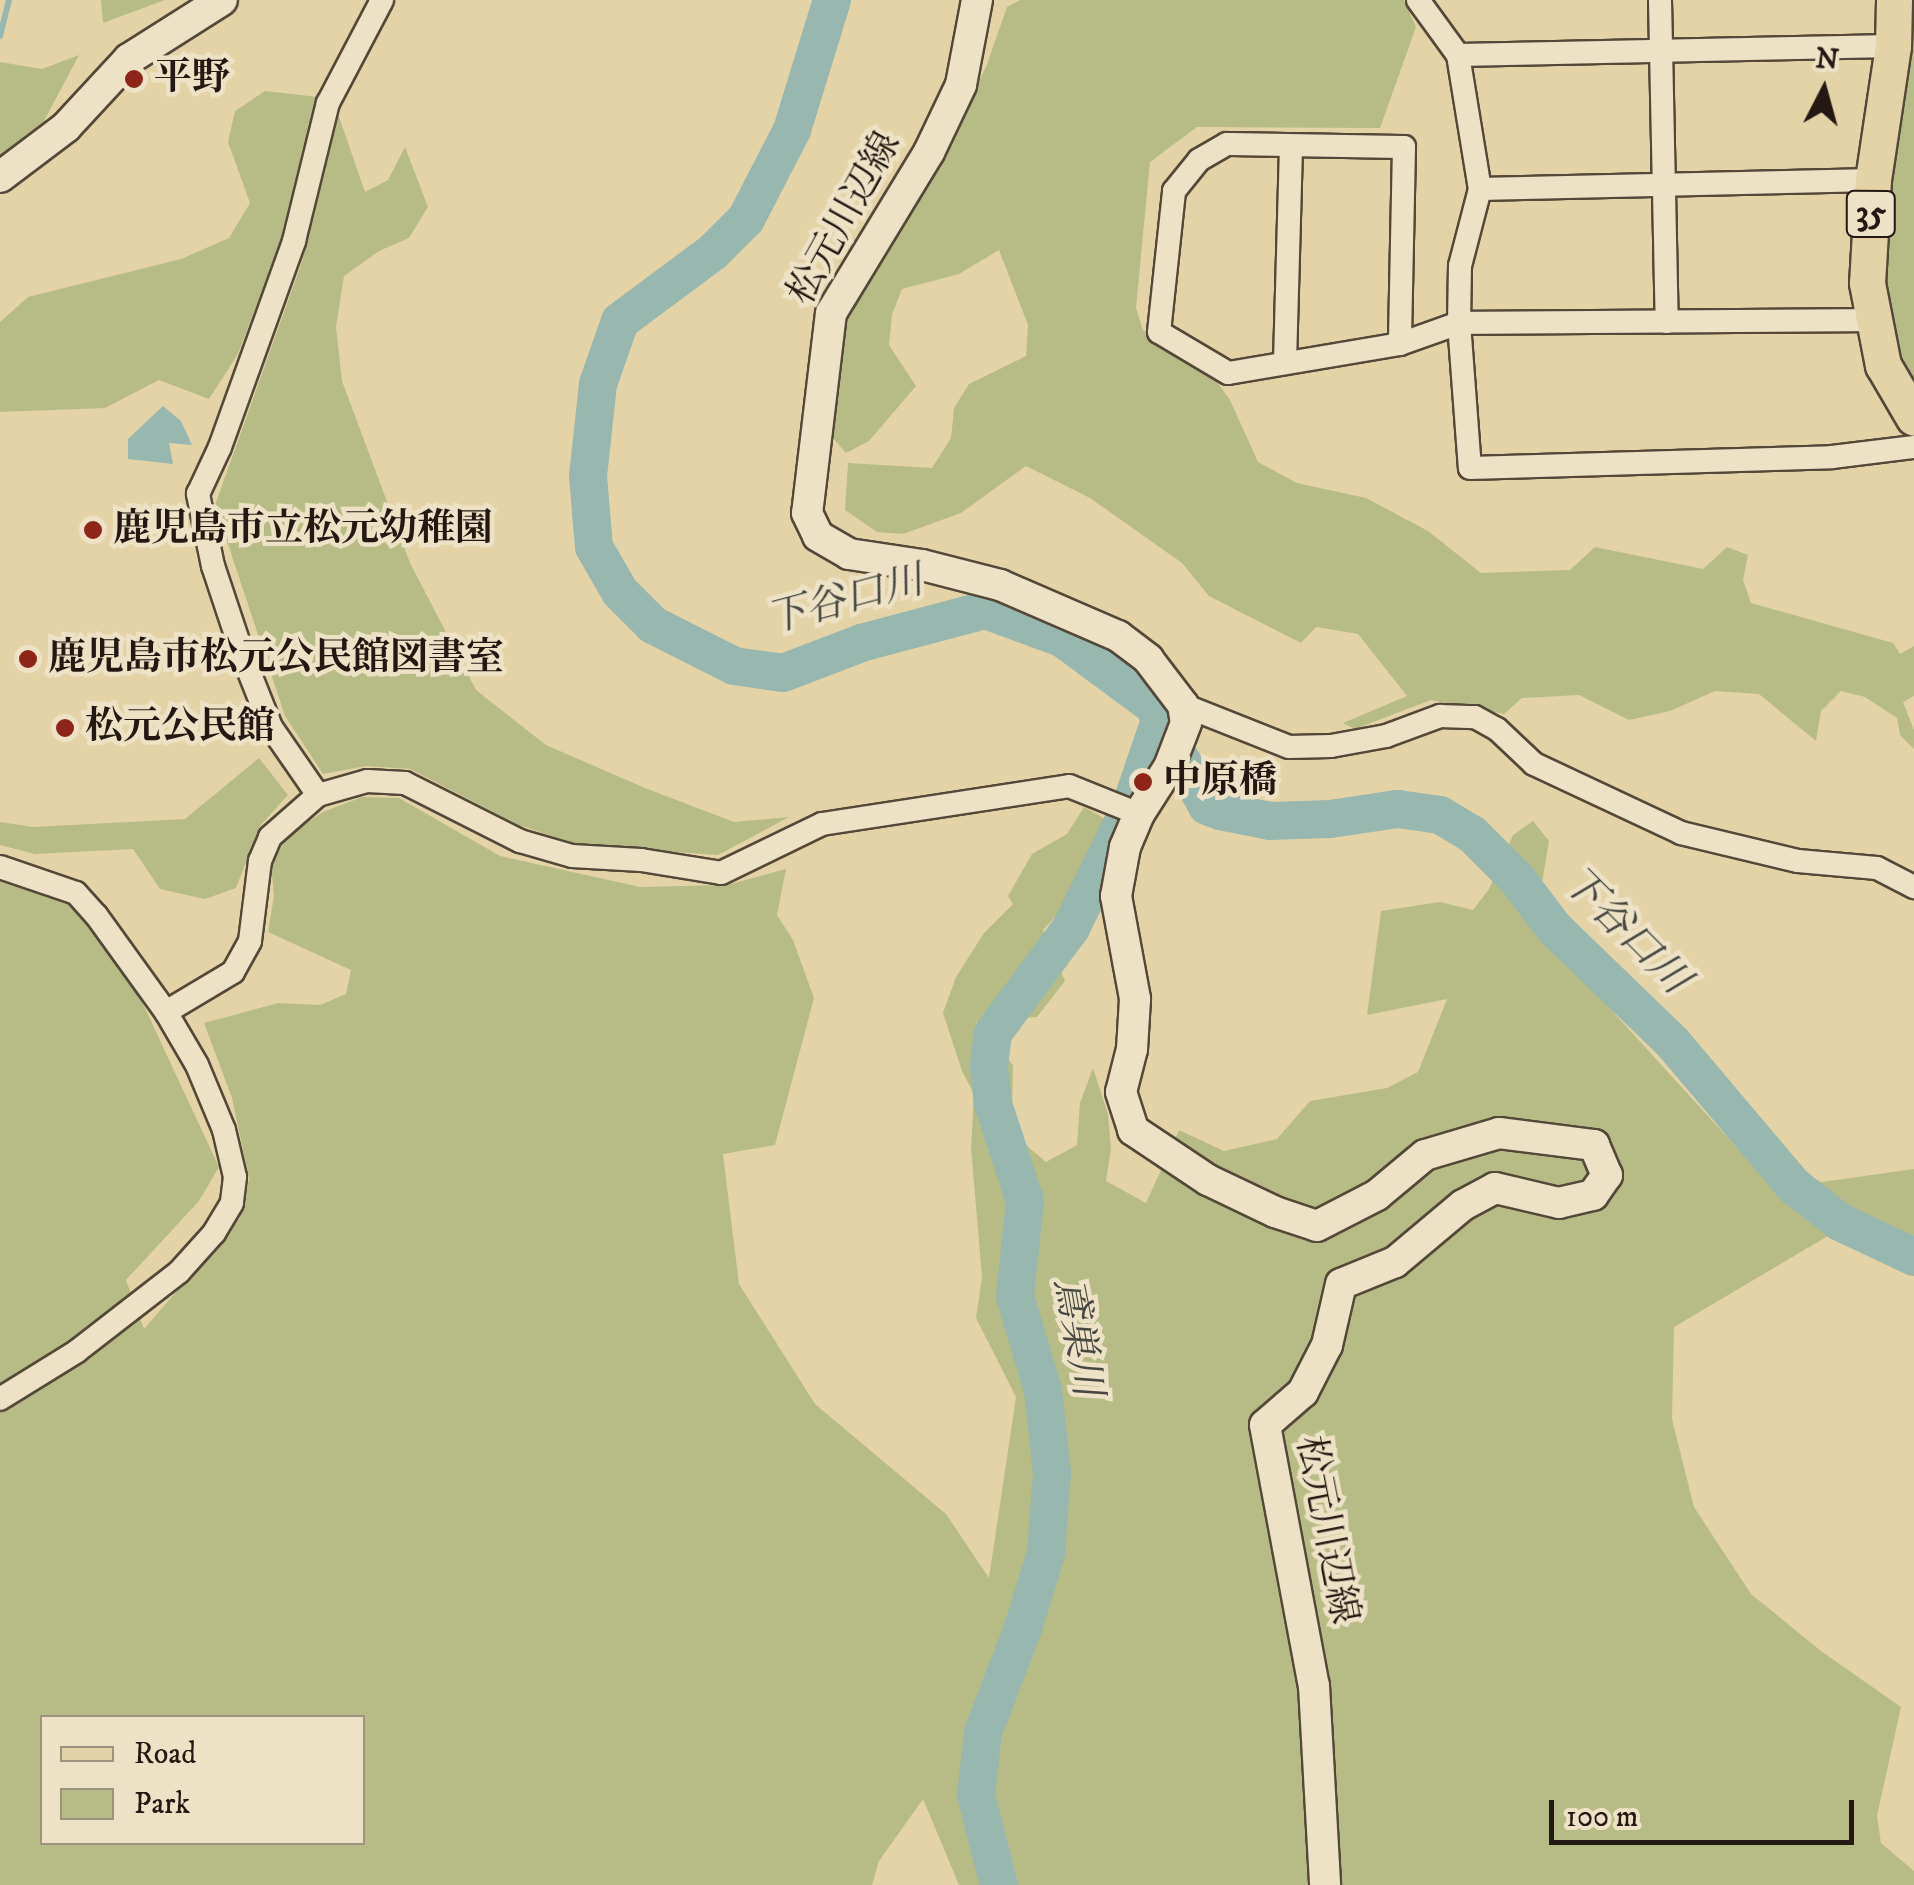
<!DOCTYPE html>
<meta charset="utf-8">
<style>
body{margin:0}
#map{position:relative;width:1914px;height:1885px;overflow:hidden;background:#e5d3a8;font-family:"IM FELL DW Pica","Noto Serif JP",serif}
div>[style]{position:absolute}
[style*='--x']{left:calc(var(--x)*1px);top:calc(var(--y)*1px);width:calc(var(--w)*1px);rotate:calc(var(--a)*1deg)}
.green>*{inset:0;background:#b7bc86}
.water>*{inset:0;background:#97b7af}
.stream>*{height:6px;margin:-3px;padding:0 3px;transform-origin:3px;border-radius:3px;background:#97b7af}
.river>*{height:38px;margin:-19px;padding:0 19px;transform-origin:19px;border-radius:19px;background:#97b7af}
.roads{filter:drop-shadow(2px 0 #544838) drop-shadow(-2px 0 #544838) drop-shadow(0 2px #544838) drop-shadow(0 -2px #544838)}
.street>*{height:22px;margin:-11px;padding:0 11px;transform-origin:11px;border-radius:11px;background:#eee2c6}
.secondary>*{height:30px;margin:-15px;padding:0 15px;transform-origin:15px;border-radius:15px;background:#eee2c6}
.primary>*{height:35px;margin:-17.5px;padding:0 17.5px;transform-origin:17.5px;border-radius:17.5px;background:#e5d3a8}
.dots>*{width:28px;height:28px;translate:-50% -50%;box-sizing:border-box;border:5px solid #eee2c6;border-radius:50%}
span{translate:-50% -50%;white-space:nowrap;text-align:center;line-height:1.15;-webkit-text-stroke:9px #eee2c6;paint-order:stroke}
.shield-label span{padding:2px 8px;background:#eee2c6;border:2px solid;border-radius:8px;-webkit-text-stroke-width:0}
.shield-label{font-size:35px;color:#231912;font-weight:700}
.poi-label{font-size:38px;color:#231912;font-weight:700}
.left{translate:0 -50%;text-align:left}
.street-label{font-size:38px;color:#231912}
.water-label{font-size:40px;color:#464841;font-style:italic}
.legend{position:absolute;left:40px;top:1715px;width:325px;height:130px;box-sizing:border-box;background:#eee2c6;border:2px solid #9d927e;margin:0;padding:12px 18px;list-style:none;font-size:30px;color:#231912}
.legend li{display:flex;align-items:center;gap:20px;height:50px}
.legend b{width:50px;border:2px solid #9d927e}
.north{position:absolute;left:1774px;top:40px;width:100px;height:100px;-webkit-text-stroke:8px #eee2c6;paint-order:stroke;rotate:6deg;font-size:28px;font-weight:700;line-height:40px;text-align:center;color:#231912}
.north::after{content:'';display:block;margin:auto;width:35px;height:45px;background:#231912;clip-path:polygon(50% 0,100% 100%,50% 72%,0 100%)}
.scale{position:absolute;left:1549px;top:1800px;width:305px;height:45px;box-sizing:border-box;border:5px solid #231912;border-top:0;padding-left:12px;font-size:30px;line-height:35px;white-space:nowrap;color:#231912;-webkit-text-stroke:8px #eee2c6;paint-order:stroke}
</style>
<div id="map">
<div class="green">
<i style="clip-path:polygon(101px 0,165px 0,103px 23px)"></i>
<i style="clip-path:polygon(1020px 0,1404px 0,1416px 27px,1380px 128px,1197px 127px,1150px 162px,1136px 308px,1143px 330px,1198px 356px,1230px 400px,1258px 462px,1297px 483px,1366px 498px,1428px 531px,1481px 573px,1570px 570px,1595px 547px,1703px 569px,1727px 547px,1748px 555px,1743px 580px,1751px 603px,1893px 643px,1900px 654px,1914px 646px,1914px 696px,1903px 702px,1914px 730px,1914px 749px,1900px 735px,1897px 718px,1865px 697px,1841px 691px,1821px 711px,1816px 741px,1759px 694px,1715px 691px,1670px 711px,1629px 720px,1579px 695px,1522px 698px,1504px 714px,1431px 700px,1355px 729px,1343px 723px,1407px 696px,1358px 634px,1316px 627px,1301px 643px,1209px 596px,1182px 563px,1090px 498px,1026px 466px,961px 513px,903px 534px,877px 532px,845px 510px,848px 463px,932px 468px,951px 438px,954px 408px,969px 384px,1026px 356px,1028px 325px,999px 250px,959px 274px,902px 289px,892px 315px,889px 345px,916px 386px,869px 441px,846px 453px,832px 437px,840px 338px,861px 287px,941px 155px,986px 67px,1007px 7px)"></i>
<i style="clip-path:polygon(1905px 0,1914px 0,1914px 380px,1893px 339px,1879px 280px)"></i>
<i style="clip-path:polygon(79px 55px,44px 121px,0 155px,0 62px,42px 69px)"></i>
<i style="clip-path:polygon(265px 91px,318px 97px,282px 237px,238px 354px,209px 399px,159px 380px,105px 408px,0 412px,0 322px,28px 297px,181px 259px,229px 238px,250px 203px,228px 142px,235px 111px)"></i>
<i style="clip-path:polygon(338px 114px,365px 192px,388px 180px,405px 147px,428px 207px,409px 238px,379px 251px,344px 276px,336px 327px,342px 381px,410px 563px,476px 690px,546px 745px,645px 788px,734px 822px,789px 817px,718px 855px,578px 845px,519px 825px,410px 769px,366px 766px,323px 774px,285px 716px,215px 505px,302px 262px)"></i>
<i style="clip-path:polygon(259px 758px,288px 795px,260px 826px,236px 888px,205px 899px,160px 889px,133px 849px,35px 854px,0 845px,0 822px,33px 827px,185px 819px)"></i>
<i style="clip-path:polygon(evenodd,362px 797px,399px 798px,500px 856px,640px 887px,727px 885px,786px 869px,777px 915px,793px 940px,814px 998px,775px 1145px,723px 1154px,739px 1284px,815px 1404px,946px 1514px,989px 1578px,1016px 1397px,976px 1318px,982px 1277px,971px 1148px,974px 1094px,962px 1071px,943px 1013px,956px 977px,984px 933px,1013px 904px,1008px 896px,1032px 854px,1067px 834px,1084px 807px,1107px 820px,1063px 909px,1043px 930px,1065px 981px,1037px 1017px,975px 1022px,1013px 1065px,1012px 1111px,1026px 1145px,1046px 1162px,1077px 1145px,1080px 1103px,1093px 1068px,1108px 1114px,1111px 1149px,1106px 1181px,1146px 1203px,1179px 1130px,1224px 1151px,1277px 1139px,1310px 1101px,1387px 1088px,1418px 1072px,1447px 999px,1367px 1015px,1381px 911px,1440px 902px,1473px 910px,1489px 889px,1513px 835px,1533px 821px,1549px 841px,1542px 883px,1593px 990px,1761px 1174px,1822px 1182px,1914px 1169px,1914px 1272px,1828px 1236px,1674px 1327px,1672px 1419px,1694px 1507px,1751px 1594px,1821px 1651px,1901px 1707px,1877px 1816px,1881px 1843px,1914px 1871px,1914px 1885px,959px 1885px,923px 1799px,879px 1861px,872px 1885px,0 1885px,0 882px,74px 903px,136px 989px,219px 1167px,199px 1201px,126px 1280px,144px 1329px,240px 1218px,249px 1179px,232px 1098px,204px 1023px,278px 1003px,320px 1005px,346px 994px,351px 970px,268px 932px,274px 896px,271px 865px,288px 835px,323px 812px,362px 797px,42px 1718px,362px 1718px,362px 1842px,42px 1842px,42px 1718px)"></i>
</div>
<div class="water">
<i style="clip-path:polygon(163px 406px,181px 421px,192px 445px,169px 443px,173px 464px,128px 459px,128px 439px)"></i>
</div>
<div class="stream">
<i style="--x:0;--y:36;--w:37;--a:-76"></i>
</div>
<div class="river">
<i style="--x:832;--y:0;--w:136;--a:107.1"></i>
<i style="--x:792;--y:130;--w:100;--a:117.3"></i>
<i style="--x:746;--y:219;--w:47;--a:135"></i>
<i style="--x:713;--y:252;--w:116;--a:143.4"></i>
<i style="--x:620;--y:321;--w:67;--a:109.2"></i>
<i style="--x:598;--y:384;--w:93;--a:96.2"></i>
<i style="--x:588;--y:476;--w:71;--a:85.2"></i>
<i style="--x:594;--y:547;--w:52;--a:60"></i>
<i style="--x:620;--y:592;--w:47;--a:45"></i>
<i style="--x:653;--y:625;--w:91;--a:26.8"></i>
<i style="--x:734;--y:666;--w:49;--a:8.1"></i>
<i style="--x:783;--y:673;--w:84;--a:-21"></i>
<i style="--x:861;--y:643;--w:128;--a:-14.9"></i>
<i style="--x:985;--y:610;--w:82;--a:20"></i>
<i style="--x:1062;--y:638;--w:114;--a:36.5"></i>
<i style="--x:1154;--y:706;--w:15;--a:67"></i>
<i style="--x:1160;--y:720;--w:93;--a:108.8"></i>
<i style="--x:1130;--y:808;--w:134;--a:116.2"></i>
<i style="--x:1071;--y:928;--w:131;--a:126.6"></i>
<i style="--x:993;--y:1033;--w:34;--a:97"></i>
<i style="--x:989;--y:1067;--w:37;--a:84"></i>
<i style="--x:993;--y:1104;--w:102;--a:71.7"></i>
<i style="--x:1025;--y:1201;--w:96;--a:96"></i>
<i style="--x:1015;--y:1296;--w:99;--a:73.6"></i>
<i style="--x:1043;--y:1391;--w:82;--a:83.7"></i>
<i style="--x:1052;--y:1473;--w:80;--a:94.3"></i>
<i style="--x:1046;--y:1553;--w:82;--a:107.1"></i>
<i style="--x:1022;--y:1631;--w:108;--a:111.1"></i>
<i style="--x:983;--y:1732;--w:63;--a:96.3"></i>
<i style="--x:976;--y:1795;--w:93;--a:75.7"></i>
<i style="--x:1182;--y:761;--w:51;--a:60.9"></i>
<i style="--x:1207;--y:806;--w:14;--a:21"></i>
<i style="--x:1220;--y:811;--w:51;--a:11.3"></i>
<i style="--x:1270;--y:821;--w:60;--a:-1.9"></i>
<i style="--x:1330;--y:819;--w:69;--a:-8.4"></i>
<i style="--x:1398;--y:809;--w:42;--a:8.1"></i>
<i style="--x:1440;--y:815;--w:37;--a:31"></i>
<i style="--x:1472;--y:834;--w:64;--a:45"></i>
<i style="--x:1517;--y:879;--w:63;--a:52.8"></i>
<i style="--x:1555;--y:929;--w:164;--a:44"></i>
<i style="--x:1673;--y:1043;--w:187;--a:49.8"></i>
<i style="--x:1794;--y:1186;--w:58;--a:38"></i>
<i style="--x:1840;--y:1222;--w:82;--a:25.3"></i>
</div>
<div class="roads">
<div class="street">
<i style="--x:1418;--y:0;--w:68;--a:54"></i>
<i style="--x:1458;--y:55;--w:136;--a:80.7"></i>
<i style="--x:1480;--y:189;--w:80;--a:104.6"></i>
<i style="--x:1460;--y:266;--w:57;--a:91"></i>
<i style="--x:1459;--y:323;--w:145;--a:85.7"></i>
<i style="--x:1470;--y:468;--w:362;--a:-1.7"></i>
<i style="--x:1832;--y:457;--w:83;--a:-7"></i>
<i style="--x:1660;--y:0;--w:322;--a:88.8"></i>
<i style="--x:1458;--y:55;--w:435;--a:-1.2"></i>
<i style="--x:1227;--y:144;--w:177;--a:1"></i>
<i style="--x:1404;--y:147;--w:197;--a:91.2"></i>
<i style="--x:1400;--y:344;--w:174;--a:170.4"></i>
<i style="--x:1228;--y:373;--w:80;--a:-149.3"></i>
<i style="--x:1159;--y:332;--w:142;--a:-83.9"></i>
<i style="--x:1174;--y:191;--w:40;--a:-51"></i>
<i style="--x:1199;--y:160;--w:32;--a:-30"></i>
<i style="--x:1480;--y:189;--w:393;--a:-1.3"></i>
<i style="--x:1400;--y:344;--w:63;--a:-19.6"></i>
<i style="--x:1459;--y:323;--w:412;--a:-0.4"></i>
<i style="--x:1285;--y:362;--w:216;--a:-88.4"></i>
<i style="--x:1183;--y:705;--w:114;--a:21.6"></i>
<i style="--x:1289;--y:747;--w:42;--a:-1.4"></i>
<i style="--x:1331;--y:746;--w:56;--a:-10.3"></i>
<i style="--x:1386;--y:736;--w:58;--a:-20.3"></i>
<i style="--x:1440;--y:716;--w:35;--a:2"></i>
<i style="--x:1475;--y:717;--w:25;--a:29"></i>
<i style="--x:1497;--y:729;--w:51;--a:43.4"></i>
<i style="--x:1534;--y:764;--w:162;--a:25.1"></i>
<i style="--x:1681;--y:833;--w:120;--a:13.5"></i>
<i style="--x:1798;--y:861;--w:79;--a:5.1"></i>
<i style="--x:1877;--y:868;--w:42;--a:27.2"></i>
<i style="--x:318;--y:795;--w:83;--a:-124.7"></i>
<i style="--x:271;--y:727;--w:73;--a:-111.7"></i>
<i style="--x:244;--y:659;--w:98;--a:-108.4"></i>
<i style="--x:213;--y:566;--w:74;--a:-101.8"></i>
<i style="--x:198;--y:494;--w:52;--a:-64.9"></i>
<i style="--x:220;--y:447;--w:219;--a:-70.2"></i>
<i style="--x:294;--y:241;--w:142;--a:-76.2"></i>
<i style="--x:328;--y:103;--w:116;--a:-62.3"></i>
<i style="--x:0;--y:867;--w:80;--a:18.9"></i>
<i style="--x:76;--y:893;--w:30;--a:48"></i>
<i style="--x:96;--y:915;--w:120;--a:54.2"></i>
<i style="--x:166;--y:1012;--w:61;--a:59.7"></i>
<i style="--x:197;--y:1065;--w:70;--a:67.4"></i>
<i style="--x:224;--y:1130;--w:48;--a:76.8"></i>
<i style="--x:235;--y:1177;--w:26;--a:97"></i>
<i style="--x:232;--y:1203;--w:35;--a:121"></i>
<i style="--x:214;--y:1233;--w:52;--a:131.9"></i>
<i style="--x:179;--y:1272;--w:130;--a:142.2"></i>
<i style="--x:76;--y:1352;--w:89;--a:148.3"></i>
<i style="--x:166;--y:1012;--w:78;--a:-30.8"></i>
<i style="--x:233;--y:972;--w:35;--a:-61"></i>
<i style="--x:250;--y:941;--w:81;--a:-82.9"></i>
<i style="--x:260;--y:861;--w:26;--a:-67"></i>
<i style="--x:270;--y:837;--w:64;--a:-41.2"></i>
<i style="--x:318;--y:795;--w:51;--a:-15.9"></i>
<i style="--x:367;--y:781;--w:38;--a:3"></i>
<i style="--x:405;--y:783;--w:129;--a:26.8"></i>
<i style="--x:520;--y:841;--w:54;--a:16.1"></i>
<i style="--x:572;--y:856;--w:69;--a:3.3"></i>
<i style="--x:641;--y:860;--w:81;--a:9.2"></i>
<i style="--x:721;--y:873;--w:112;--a:-25.9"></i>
<i style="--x:822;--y:824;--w:250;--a:-8.7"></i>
<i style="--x:1069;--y:786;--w:75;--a:21.8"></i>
</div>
<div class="secondary">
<i style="--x:977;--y:0;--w:86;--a:100.7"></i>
<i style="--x:961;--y:85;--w:74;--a:115.5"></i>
<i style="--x:929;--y:152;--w:188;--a:121.3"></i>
<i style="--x:831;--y:313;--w:201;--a:96.8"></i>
<i style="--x:807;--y:513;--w:25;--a:64"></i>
<i style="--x:818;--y:536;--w:36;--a:30"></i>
<i style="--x:849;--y:554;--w:74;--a:8.6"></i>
<i style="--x:922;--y:565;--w:81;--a:14.4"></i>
<i style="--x:1000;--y:585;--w:129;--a:23.4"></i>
<i style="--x:1118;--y:636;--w:38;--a:37"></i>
<i style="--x:1148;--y:659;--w:58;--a:52.7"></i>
<i style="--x:1183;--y:705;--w:18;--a:81"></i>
<i style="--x:1186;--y:723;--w:47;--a:111.1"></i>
<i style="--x:1169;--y:767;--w:56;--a:122.6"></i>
<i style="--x:1139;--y:814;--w:36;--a:113"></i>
<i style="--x:1125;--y:847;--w:50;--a:100.4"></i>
<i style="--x:1116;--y:896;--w:105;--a:79.5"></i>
<i style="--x:1135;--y:999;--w:50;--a:93.4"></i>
<i style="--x:1132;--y:1049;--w:44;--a:104.3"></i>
<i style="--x:1121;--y:1092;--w:40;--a:72"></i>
<i style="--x:1133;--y:1130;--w:90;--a:33.7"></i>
<i style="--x:1208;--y:1180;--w:74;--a:25.5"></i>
<i style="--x:1275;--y:1212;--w:44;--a:18.4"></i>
<i style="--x:1317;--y:1226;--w:68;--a:-27.3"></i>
<i style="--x:1377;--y:1195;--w:62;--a:-39.8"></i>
<i style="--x:1425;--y:1155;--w:77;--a:-16.6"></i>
<i style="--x:1499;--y:1133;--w:96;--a:7.2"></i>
<i style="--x:1594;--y:1145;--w:33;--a:67"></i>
<i style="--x:1607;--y:1175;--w:24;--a:125"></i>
<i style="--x:1593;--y:1195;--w:35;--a:167"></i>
<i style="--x:1559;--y:1203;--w:66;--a:-166.8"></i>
<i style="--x:1495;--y:1188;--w:36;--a:152"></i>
<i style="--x:1463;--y:1205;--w:89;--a:140"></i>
<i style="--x:1395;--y:1262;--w:58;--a:157.8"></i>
<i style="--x:1341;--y:1284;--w:63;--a:102.9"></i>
<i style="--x:1327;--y:1345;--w:53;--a:117.1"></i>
<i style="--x:1303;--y:1392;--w:50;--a:139"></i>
<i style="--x:1265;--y:1425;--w:266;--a:79.4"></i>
<i style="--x:1314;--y:1686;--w:199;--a:86.8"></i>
<i style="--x:0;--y:177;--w:83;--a:-37.1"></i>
<i style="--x:66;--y:127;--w:93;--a:-47.2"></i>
<i style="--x:129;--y:59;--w:110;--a:-32.4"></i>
</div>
<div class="primary">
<i style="--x:1894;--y:0;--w:46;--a:91.2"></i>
<i style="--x:1893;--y:46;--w:135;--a:98.5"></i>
<i style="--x:1873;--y:180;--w:103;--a:93.3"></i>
<i style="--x:1867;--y:283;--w:84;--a:79"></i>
<i style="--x:1883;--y:365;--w:61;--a:59.7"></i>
</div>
</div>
<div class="dots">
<i style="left:134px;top:79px;background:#8f2418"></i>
<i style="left:93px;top:530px;background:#8f2418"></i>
<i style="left:28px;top:659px;background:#8f2418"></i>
<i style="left:65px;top:728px;background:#8f2418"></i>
<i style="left:1143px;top:782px;background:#8f2418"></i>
</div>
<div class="shield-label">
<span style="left:1871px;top:214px">35</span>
</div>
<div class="poi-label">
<span class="left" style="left:154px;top:79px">平野</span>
<span class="left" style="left:113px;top:530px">鹿児島市立松元幼稚園</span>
<span class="left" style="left:48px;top:659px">鹿児島市松元公民館図書室</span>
<span class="left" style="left:85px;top:728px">松元公民館</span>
<span class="left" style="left:1163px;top:782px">中原橋</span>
</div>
<div class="street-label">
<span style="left:845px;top:219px;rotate:-61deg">松元川辺線</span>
<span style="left:1326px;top:1530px;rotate:79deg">松元川辺線</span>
</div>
<div class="water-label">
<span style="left:845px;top:601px;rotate:-15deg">下谷口川</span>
<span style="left:1625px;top:931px;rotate:45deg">下谷口川</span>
<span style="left:1077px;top:1337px;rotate:80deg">鳶巣川</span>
</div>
<ul class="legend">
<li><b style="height:12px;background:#e5d3a8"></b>Road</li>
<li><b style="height:28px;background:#b7bc86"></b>Park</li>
</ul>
<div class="north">N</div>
<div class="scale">100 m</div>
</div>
